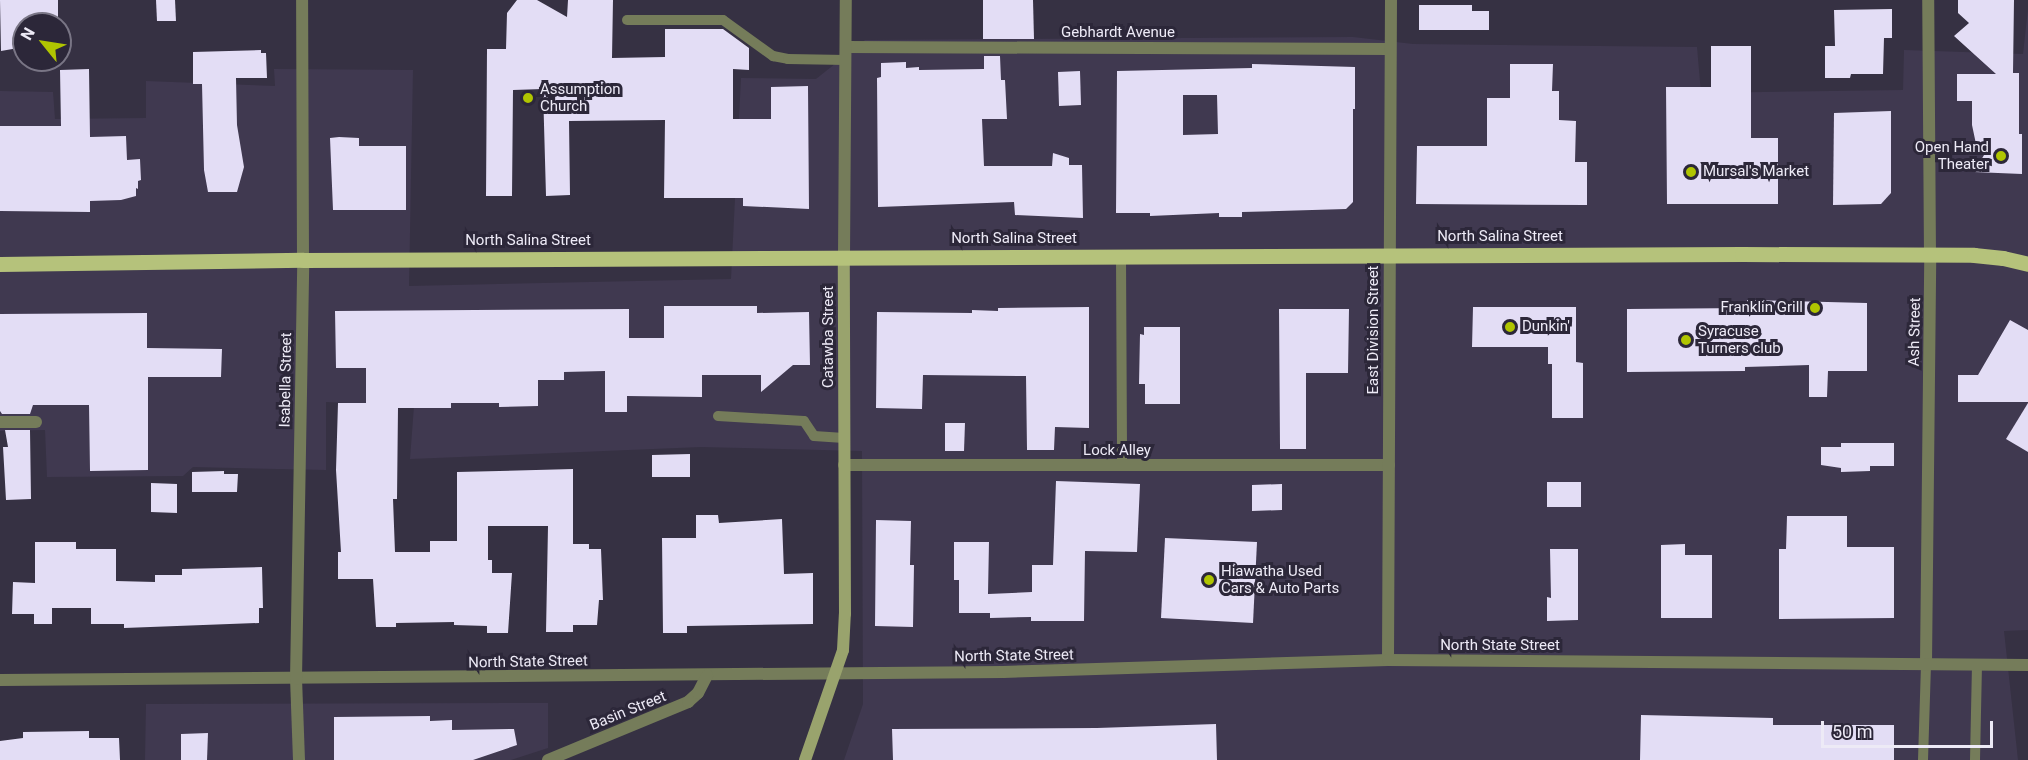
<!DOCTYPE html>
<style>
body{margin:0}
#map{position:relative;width:2028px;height:760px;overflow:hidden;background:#363143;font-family:Roboto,sans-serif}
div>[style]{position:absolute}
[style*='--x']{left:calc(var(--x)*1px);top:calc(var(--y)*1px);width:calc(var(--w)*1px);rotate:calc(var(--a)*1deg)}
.built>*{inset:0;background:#403950}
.building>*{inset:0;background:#e3ddf5}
.lane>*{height:10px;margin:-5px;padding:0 5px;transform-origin:5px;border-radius:5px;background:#757c5a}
.street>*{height:12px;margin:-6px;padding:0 6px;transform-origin:6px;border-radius:6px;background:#757c5a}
.secondary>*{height:12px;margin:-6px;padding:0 6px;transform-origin:6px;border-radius:6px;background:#99a36d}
.primary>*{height:15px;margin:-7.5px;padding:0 7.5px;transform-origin:7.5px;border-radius:7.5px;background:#b5c27b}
.dots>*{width:16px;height:16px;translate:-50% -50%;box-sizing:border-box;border:3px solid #2c2739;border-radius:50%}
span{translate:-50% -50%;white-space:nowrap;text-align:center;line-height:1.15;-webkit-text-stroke:6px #2c2739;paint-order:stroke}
.street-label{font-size:15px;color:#edeaf6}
.poi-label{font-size:15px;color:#edeaf6}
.left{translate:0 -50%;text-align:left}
.right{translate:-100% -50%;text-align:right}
.north{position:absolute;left:12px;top:12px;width:60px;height:60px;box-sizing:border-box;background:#2c2739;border:2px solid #797585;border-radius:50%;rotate:300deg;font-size:16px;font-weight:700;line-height:24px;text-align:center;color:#edeaf6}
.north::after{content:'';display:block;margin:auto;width:21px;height:27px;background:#b0c501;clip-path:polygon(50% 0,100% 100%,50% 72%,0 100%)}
.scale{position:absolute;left:1821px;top:721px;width:172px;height:27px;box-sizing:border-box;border:3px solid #edeaf6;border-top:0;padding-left:8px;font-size:18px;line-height:21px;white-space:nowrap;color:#edeaf6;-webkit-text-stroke:4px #2c2739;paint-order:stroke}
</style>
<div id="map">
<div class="built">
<i style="clip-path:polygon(2028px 9px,2028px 630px,2004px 631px,2018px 760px,844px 760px,863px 704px,862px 451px,701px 447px,410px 459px,414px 406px,326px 402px,326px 470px,193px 467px,183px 476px,47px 477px,45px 430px,0 431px,0 91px,53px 92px,55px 119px,146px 118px,146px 81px,275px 86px,274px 69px,413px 70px,409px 286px,731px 279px,741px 78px,816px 79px,865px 40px,1353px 37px,1413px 44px,1697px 47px,1701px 93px,1903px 90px,1904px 50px,2023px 54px)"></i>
<i style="clip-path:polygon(548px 703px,548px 748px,511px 760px,145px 760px,146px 704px)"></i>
</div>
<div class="building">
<i style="clip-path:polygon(0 0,58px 0,58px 24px,24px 24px,24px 47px,1px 51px)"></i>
<i style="clip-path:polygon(156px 0,175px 0,176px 21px,157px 21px)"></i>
<i style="clip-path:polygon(517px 0,537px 0,567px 17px,568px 0,613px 0,612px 58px,665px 57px,665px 29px,723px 29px,749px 48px,749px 70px,733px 69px,733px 119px,771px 119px,771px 87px,808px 86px,809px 209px,743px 206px,743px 198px,664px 198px,665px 120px,569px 121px,570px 195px,546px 196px,543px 89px,513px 90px,512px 196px,486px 196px,487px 49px,506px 49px,507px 13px)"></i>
<i style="clip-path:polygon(983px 0,1033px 0,1034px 39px,983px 39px)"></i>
<i style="clip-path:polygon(1958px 0,2014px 0,2013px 73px,2019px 73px,2019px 134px,2022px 134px,2022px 174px,1974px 172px,1984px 155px,1976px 144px,1972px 125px,1972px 101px,1957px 101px,1957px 74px,1996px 74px,1954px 36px,1969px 23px,1958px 13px)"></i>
<i style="clip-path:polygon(1419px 5px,1472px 5px,1472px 11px,1489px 11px,1489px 30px,1419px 30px)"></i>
<i style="clip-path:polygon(1892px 9px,1892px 38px,1884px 38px,1883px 74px,1851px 74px,1850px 78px,1825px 78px,1825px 46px,1835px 46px,1834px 10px)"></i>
<i style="clip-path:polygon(1711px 46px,1751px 46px,1751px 138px,1778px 138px,1778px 204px,1667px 204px,1666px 87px,1711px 87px)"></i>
<i style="clip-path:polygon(261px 50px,261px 53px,266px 53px,267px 78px,236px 78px,237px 125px,244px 167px,237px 192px,208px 192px,204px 170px,202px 84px,193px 84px,193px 52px)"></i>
<i style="clip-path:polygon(984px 56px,1000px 56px,1001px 80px,1005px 80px,1007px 119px,982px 119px,984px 166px,1052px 166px,1053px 153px,1069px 158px,1069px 165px,1082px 165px,1083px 218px,1015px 215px,1014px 202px,878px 207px,877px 78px,881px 77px,881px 63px,906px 62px,906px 68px,919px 67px,919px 70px,984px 69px)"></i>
<i style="clip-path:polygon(evenodd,1252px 64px,1355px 67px,1355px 109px,1353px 109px,1353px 202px,1346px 209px,1242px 212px,1242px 217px,1219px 217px,1219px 213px,1150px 216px,1150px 213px,1116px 213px,1117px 71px,1252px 68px,1252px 64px,1183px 95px,1217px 95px,1218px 134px,1183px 135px,1183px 95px)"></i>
<i style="clip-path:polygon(1510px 64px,1553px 64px,1552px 91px,1559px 91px,1559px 120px,1576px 121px,1575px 162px,1587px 162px,1587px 205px,1416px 204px,1417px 146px,1487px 146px,1487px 98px,1510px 98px)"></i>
<i style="clip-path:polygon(89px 69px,90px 137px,126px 136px,127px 160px,140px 159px,141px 180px,138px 181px,138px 189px,136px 188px,136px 196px,121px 200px,90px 201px,90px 212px,0 211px,0 126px,61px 126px,60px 70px)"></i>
<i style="clip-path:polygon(1080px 71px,1081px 105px,1059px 106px,1058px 72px)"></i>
<i style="clip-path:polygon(1891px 111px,1891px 193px,1881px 204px,1833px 205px,1834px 113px)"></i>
<i style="clip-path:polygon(339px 137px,359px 138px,359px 146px,406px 146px,406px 210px,333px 210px,330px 138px)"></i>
<i style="clip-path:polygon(1747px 300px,1867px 303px,1867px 371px,1828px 371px,1827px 397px,1809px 397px,1809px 365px,1745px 367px,1745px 371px,1627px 372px,1627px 309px,1747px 308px)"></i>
<i style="clip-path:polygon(664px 306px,757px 306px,757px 313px,809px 312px,810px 365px,793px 365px,761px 392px,761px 375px,702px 375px,702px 397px,627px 396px,627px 412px,605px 412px,605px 371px,564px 372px,564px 380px,538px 380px,538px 406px,499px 407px,499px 403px,451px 403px,451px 408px,398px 408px,397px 499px,393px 499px,395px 552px,430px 552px,430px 541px,457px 541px,457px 472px,573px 469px,573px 544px,589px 544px,589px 549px,601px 549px,603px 600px,599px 600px,597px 625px,573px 625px,573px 632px,546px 632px,548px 526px,488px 526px,488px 560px,492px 560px,492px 573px,512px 573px,508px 633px,487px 633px,487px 626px,454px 625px,454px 622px,396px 623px,396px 627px,376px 627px,373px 579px,338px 579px,338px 552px,341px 552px,336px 470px,338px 403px,366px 403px,366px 368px,336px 368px,335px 311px,629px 309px,629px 338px,664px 338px)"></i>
<i style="clip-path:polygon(1089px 307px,1089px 428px,1055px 427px,1054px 450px,1027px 450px,1026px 376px,923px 375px,922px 409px,876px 408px,877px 312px,972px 313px,972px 310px,998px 311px,998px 308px)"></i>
<i style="clip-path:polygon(1473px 307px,1576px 307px,1576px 362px,1583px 363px,1583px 418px,1552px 418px,1552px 364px,1548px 364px,1548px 347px,1472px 347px)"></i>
<i style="clip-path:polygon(1279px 309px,1349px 309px,1348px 373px,1306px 373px,1306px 449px,1280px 449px)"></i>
<i style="clip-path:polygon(147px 313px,147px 348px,222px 349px,221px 377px,148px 377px,148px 470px,90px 471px,89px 405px,33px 405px,30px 414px,2px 414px,0 411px,0 314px)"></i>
<i style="clip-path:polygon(2010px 320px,2028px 330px,2028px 402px,1958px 402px,1958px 375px,1978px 375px)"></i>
<i style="clip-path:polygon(1144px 327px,1180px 327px,1180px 404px,1145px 404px,1145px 384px,1139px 384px,1140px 334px,1144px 335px)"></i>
<i style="clip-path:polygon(2028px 403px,2028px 452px,2006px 439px)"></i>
<i style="clip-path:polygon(945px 423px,965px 423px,964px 451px,945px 451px)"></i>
<i style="clip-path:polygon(5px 430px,30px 430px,31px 499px,6px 500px,3px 447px,8px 447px)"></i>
<i style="clip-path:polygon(1841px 443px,1894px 443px,1894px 466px,1870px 466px,1870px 471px,1841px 472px,1841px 468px,1821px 465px,1821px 447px,1841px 447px)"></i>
<i style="clip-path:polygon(690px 454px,690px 477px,652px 477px,652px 455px)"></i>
<i style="clip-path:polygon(224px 471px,224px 474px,238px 474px,237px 492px,192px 492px,192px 472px)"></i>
<i style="clip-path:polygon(1056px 481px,1140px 484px,1137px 552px,1085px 551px,1084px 621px,1031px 621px,1031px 617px,990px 618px,990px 613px,959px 613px,959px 580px,954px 580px,954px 542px,989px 542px,988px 594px,1032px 592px,1032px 565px,1053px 565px)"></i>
<i style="clip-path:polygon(1547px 482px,1581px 482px,1581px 507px,1547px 507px)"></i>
<i style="clip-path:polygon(151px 483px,177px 484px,177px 513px,151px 512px)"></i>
<i style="clip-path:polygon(1282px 484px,1282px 510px,1252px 511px,1252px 485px)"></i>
<i style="clip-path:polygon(696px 515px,718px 515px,719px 523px,782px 519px,784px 574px,813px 573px,813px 624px,687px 626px,687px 633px,663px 633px,662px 538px,696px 538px)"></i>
<i style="clip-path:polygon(1787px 516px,1847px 516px,1847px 547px,1894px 547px,1894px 618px,1779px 619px,1779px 549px,1786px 549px)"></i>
<i style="clip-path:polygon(876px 520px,911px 521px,910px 565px,914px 565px,913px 627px,875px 626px)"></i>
<i style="clip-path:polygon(1165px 538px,1257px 542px,1253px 623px,1161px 618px)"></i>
<i style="clip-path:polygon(35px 542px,76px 542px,76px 549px,116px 549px,116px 581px,155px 582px,155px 575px,182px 575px,182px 569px,262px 567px,263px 608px,259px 608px,259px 623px,124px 628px,124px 624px,91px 624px,91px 608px,52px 608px,52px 624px,34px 624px,34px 614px,12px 614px,13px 582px,35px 583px)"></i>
<i style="clip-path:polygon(1685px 544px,1685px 555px,1712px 555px,1712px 618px,1661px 618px,1661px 545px)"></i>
<i style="clip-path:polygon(1550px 549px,1578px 549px,1578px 620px,1547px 621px,1547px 597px,1551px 598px)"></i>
<i style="clip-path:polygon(1641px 715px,1773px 718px,1773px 725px,1894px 725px,1894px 760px,1640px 760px)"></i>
<i style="clip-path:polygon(430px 716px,430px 721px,452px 720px,452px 730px,514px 729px,517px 745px,473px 760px,334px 760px,334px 717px)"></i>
<i style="clip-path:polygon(1216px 724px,1217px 760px,893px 760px,892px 729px,1097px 728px)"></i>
<i style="clip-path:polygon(89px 731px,89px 738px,119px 738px,120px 760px,0 760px,0 741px,23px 738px,23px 732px)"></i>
<i style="clip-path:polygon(208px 733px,207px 760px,181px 760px,181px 734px)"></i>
</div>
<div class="lane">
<i style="--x:627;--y:20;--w:96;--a:0"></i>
<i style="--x:723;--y:20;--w:62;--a:35.8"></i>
<i style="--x:773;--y:56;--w:15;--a:11"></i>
<i style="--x:788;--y:59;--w:58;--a:1"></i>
<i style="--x:1121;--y:257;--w:209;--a:89.7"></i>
<i style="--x:718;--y:416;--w:86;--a:3.3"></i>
<i style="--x:804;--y:421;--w:18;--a:56"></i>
<i style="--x:814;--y:436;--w:30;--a:4"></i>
<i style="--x:1923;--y:760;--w:97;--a:-88.2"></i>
<i style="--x:1975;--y:760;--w:96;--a:-88.8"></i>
</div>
<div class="street">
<i style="--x:846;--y:47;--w:544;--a:0.21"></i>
<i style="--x:844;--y:257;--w:257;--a:-89.6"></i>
<i style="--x:0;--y:422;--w:36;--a:0"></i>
<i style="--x:844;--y:465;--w:545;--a:0"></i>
<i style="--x:1388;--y:660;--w:660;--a:-89.74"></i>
<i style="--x:1926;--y:663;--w:407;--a:-89.4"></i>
<i style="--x:1930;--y:256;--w:256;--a:-90.4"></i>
<i style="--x:0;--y:680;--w:1003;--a:-0.46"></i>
<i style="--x:1003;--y:672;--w:385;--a:-1.8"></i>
<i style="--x:1388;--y:660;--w:640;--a:0.45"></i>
<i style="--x:299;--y:760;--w:81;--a:-92.1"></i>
<i style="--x:296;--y:679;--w:419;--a:-89"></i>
<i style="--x:303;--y:260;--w:260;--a:-90.2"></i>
<i style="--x:548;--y:760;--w:152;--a:-22.5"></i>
<i style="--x:688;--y:702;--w:13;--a:-42"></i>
<i style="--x:698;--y:693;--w:20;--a:-63"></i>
</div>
<div class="secondary">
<i style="--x:805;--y:760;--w:116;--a:-70.9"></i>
<i style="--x:843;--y:650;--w:36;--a:-87"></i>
<i style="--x:845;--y:614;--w:357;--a:-90.2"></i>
</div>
<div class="primary">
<i style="--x:0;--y:264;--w:303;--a:-0.8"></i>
<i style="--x:303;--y:260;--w:1439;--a:-0.24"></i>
<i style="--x:1742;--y:254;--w:232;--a:0.2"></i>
<i style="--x:1974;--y:255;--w:29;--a:6"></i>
<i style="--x:2003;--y:258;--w:26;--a:13"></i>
</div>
<div class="dots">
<i style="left:528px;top:98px;background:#b0c501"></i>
<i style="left:2001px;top:156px;background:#b0c501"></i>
<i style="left:1691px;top:172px;background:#b0c501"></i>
<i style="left:1815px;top:308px;background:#b0c501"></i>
<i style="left:1510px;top:327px;background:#b0c501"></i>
<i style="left:1686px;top:340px;background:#b0c501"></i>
<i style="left:1209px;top:580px;background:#b0c501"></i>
</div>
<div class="street-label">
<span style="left:1118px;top:33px">Gebhardt Avenue</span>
<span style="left:1500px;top:237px">North Salina Street</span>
<span style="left:1014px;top:239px">North Salina Street</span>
<span style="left:528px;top:241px">North Salina Street</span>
<span style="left:1374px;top:330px;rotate:-90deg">East Division Street</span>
<span style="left:1915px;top:332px;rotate:-89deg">Ash Street</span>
<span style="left:829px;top:337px;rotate:-90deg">Catawba Street</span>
<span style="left:286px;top:380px;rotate:-89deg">Isabella Street</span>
<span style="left:1117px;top:451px">Lock Alley</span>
<span style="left:1500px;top:646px">North State Street</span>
<span style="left:1014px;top:656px;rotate:-1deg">North State Street</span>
<span style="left:528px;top:662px;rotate:-1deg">North State Street</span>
<span style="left:628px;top:711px;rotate:-22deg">Basin Street</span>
</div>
<div class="poi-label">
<span class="left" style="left:540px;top:98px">Assumption<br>Church</span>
<span class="right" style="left:1989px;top:156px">Open Hand<br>Theater</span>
<span class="left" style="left:1703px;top:172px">Mursal's Market</span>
<span class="right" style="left:1803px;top:308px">Franklin Grill</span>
<span class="left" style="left:1522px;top:327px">Dunkin'</span>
<span class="left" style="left:1698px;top:340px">Syracuse<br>Turners club</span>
<span class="left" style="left:1221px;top:580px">Hiawatha Used<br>Cars &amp; Auto Parts</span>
</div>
<div class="north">N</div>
<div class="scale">50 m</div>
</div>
